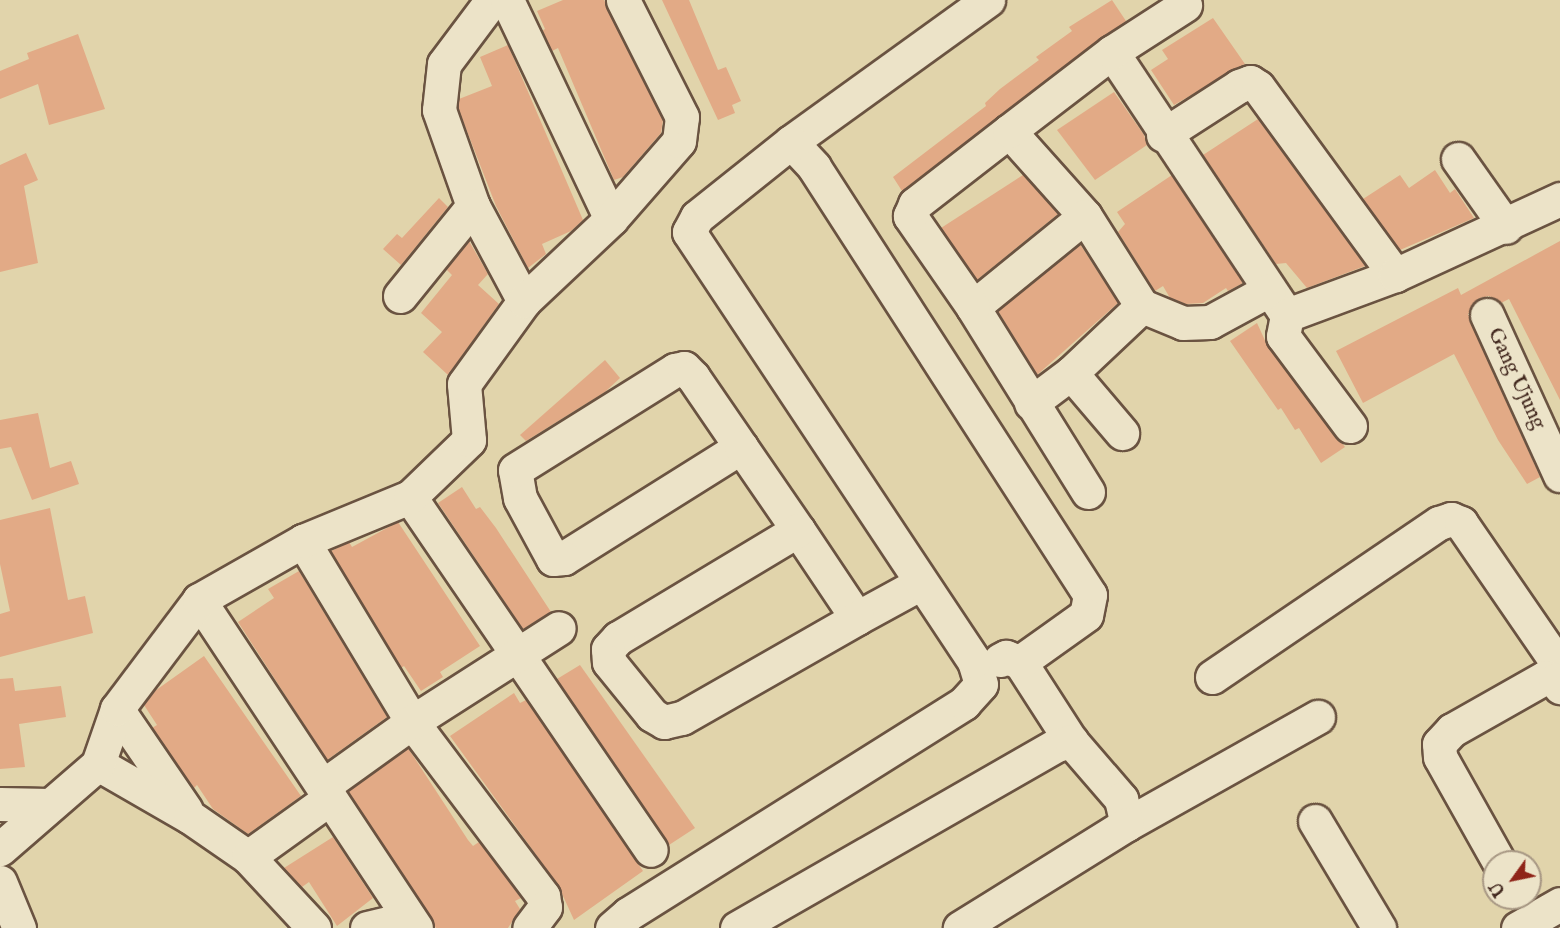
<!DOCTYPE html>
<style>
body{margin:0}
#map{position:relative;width:1560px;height:928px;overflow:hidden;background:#e1d4ab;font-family:"IM FELL English",serif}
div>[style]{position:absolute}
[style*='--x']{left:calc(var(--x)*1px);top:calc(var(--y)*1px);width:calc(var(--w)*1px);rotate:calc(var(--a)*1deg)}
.building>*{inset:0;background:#e2aa86}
.roads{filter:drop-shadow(2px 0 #6a5341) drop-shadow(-2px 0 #6a5341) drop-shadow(0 2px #6a5341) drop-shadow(0 -2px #6a5341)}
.minor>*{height:33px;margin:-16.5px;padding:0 16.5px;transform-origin:16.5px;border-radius:16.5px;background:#ece3c8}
span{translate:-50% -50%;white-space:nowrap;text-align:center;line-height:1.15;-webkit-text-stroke:4.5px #ece3c8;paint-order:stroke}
.street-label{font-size:21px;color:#42281e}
.north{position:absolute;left:1482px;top:850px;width:60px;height:60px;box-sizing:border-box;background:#ece3c8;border:2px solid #a89884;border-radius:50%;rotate:237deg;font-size:16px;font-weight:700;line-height:24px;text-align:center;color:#42281e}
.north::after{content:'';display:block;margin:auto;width:21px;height:27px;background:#8f2418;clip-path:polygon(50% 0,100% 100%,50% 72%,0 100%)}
</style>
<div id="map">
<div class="building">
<i style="clip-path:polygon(563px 0,604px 0,663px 120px,661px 133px,623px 177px,614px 180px,558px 48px,552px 51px,542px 31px,545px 29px,537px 11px)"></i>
<i style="clip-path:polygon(662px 0,689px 0,718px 70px,726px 67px,741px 101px,732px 105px,735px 113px,718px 120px)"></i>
<i style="clip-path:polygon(1112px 0,1126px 21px,902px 191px,893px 177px,986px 106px,985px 103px,1000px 89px,1039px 60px,1036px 57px,1072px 31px,1069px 27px)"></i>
<i style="clip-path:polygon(1213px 18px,1245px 64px,1174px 105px,1151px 70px,1168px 59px,1162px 50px)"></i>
<i style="clip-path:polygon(78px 34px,105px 109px,49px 125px,38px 84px,0 99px,0 71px,29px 59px,27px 53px)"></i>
<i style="clip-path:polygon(508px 45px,583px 220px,571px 231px,542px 244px,546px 254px,528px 268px,496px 206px,458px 108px,459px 99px,492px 86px,480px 57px)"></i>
<i style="clip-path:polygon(1114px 92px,1144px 135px,1147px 145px,1095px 180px,1057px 130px)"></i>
<i style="clip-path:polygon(1258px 119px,1365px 266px,1307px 288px,1286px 263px,1276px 264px,1203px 155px)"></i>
<i style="clip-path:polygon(26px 153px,38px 180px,24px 186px,38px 263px,0 272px,0 165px)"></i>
<i style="clip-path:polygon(1435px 170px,1450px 193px,1455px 189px,1474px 218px,1400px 250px,1363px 199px,1400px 175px,1409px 188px)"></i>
<i style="clip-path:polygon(1023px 175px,1058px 214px,977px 280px,941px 228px)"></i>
<i style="clip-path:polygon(1172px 175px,1243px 283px,1228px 291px,1226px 288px,1203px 303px,1186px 304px,1170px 298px,1163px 286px,1155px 291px,1118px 232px,1125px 224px,1117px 212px)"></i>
<i style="clip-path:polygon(439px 198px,448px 207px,401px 265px,383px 249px,397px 234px,402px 238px)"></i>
<i style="clip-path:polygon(469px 241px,488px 274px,478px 285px,499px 304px,448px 375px,423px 352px,442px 332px,421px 313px,452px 275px,446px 269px)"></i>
<i style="clip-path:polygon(1560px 241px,1560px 400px,1509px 299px,1501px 303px,1489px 296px,1480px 298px,1468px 314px,1540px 477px,1527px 484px,1498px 440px,1454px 354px,1363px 403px,1336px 351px,1458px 288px,1461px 295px)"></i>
<i style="clip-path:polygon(1080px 244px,1118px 303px,1037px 375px,998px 311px)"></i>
<i style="clip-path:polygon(1257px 323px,1268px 347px,1345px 447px,1321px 463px,1299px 428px,1295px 430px,1281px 408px,1278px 410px,1230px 341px)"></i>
<i style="clip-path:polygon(605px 360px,620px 378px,605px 392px,526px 441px,520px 435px)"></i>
<i style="clip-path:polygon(38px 413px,50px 468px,71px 461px,79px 484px,32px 500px,11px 447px,0 449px,0 420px)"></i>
<i style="clip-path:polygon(462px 487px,476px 509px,480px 507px,496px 528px,551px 612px,523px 629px,438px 503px)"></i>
<i style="clip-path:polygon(50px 508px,68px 600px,85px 596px,93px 633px,0 657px,0 614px,10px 611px,0 564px,0 520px)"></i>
<i style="clip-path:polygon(398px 522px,480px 646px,440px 672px,443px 677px,421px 691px,404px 666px,401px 668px,331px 551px,349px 542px,352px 547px)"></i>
<i style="clip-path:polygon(299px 571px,387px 717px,327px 760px,238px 622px,274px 598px,268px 589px)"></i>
<i style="clip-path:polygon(204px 656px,301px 796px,248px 834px,213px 809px,197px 785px,194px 788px,152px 728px,157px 725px,144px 705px,152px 693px)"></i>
<i style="clip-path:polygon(580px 665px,695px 828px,669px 845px,557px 679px)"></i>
<i style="clip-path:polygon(13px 678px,15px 691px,61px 686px,66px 717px,19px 724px,25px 767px,0 769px,0 679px)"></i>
<i style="clip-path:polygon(514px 693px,520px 703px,526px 700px,643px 871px,574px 920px,558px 885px,450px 736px)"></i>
<i style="clip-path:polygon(408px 748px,468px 840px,473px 846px,479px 842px,521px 898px,515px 901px,520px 909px,508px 928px,436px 928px,348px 791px)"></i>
<i style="clip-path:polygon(333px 837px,373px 898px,337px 926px,309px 882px,302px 887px,284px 868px)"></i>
</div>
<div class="roads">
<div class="minor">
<i style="--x:492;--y:0;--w:80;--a:126.9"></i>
<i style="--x:444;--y:64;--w:46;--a:96.2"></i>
<i style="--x:439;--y:110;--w:102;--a:70.5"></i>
<i style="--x:473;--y:206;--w:108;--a:61.8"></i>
<i style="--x:507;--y:0;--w:242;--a:64.6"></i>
<i style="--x:1112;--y:52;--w:316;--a:56.4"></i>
<i style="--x:1009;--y:131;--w:114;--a:48.2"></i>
<i style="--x:1085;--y:216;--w:107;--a:57.7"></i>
<i style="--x:1142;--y:306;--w:98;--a:136.7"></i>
<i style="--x:1071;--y:373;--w:50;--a:143.1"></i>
<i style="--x:1163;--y:135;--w:90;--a:-32.8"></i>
<i style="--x:1239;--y:86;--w:12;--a:-20"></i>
<i style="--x:1250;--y:82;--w:9;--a:32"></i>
<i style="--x:1258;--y:87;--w:233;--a:53.9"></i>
<i style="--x:791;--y:142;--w:243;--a:-35.8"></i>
<i style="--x:1458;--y:159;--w:83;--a:54.8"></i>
<i style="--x:400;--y:296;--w:116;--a:-51"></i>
<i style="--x:1142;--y:306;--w:44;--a:22.5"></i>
<i style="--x:1183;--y:323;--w:27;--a:-2"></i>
<i style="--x:1210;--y:322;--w:67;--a:-28.5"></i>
<i style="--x:973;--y:307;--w:144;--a:-39.1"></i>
<i style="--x:1487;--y:315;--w:176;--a:65.5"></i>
<i style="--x:1071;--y:373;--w:79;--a:49.6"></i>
<i style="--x:1350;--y:426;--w:112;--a:-126.7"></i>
<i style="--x:1283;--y:336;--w:21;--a:-79"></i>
<i style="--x:1287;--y:315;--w:115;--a:-20.3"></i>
<i style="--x:1395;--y:275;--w:182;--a:-24.7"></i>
<i style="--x:741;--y:447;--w:209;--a:147.9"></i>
<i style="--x:564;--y:558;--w:11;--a:175"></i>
<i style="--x:553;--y:559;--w:69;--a:-118.4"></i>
<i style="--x:520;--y:498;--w:28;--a:-100"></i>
<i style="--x:515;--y:470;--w:189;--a:-32"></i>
<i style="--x:675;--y:370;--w:9;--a:-13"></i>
<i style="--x:684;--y:368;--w:13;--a:45"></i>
<i style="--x:693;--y:377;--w:85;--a:55.6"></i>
<i style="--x:741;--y:447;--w:101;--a:55.5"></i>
<i style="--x:798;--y:530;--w:106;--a:56.2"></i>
<i style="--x:857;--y:618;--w:73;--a:-28.7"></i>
<i style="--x:1088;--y:492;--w:218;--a:-121.9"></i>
<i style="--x:973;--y:307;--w:111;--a:-124.7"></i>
<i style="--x:910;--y:216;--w:13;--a:-67"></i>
<i style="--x:915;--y:204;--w:119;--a:-37.8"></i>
<i style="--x:1009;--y:131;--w:130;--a:-37.5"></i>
<i style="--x:1112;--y:52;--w:87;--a:-32.8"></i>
<i style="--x:410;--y:497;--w:427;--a:55.7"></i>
<i style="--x:798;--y:530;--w:210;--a:149"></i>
<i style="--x:618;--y:638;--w:15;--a:132"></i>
<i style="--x:608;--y:649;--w:13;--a:86"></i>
<i style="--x:609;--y:662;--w:68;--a:50.9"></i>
<i style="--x:652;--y:715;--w:14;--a:30"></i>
<i style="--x:664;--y:722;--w:18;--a:-13"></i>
<i style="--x:682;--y:718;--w:202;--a:-29.7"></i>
<i style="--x:303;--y:541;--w:211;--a:58.9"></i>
<i style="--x:412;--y:722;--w:218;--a:53"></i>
<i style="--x:543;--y:896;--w:11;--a:80"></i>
<i style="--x:545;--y:907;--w:26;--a:127"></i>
<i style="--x:199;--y:600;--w:393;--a:56.5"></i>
<i style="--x:1000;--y:660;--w:7;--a:-27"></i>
<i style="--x:1006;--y:657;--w:15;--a:20"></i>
<i style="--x:1020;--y:662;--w:94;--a:57.2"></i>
<i style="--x:1212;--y:677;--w:274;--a:-34.2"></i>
<i style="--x:1439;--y:523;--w:13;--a:-18"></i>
<i style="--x:1451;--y:519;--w:11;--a:22"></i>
<i style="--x:1461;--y:523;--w:175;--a:55.5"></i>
<i style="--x:117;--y:709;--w:122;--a:55.7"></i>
<i style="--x:98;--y:764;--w:106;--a:29.9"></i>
<i style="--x:190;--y:817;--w:70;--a:34.6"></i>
<i style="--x:248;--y:857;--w:97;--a:47.1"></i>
<i style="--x:323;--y:786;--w:110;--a:-35.7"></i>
<i style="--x:412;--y:722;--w:174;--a:-32.6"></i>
<i style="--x:0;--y:804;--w:49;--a:1.2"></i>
<i style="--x:1315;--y:821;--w:125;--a:59.1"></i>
<i style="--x:1127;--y:824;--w:219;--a:-29.3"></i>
<i style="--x:0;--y:849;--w:130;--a:-40.9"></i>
<i style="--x:98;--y:764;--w:58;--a:-70.9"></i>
<i style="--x:117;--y:709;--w:136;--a:-53"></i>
<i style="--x:199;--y:600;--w:120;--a:-29.6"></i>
<i style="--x:303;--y:541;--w:116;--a:-22.4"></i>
<i style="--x:410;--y:497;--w:82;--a:-44"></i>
<i style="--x:469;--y:440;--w:56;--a:-95.1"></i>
<i style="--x:464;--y:384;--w:102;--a:-54.1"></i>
<i style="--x:524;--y:301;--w:120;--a:-43.3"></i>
<i style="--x:611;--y:219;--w:103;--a:-48.9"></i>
<i style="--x:679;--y:141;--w:24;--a:-83"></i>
<i style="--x:682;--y:117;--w:131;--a:-116.8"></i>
<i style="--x:248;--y:857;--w:101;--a:-35.7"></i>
<i style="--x:1499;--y:862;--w:120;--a:-119.3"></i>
<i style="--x:1440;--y:757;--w:13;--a:-94"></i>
<i style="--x:1439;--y:744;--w:19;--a:-47"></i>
<i style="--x:1452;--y:730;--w:108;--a:-29.4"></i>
<i style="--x:1546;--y:677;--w:9;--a:18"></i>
<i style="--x:1555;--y:680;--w:9;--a:54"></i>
<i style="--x:0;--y:882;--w:50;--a:67.6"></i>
<i style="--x:367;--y:928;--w:43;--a:-13.4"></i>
<i style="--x:612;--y:928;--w:21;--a:-41"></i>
<i style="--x:628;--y:914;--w:397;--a:-32.1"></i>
<i style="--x:964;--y:703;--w:25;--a:-48"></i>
<i style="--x:981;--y:684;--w:24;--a:-107"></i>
<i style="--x:974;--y:661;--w:515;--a:-123.6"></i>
<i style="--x:689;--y:232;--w:17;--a:-62"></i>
<i style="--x:697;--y:217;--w:120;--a:-38.6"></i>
<i style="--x:791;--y:142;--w:34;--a:47"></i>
<i style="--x:814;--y:167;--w:509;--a:57.18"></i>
<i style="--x:1090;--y:595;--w:20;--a:101"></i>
<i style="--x:1086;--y:615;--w:81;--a:144.5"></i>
<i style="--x:737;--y:928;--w:369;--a:-29.8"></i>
<i style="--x:1057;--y:745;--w:15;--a:-16"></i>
<i style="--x:1071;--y:741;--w:77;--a:49.2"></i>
<i style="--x:1121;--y:799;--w:26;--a:77"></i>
<i style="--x:1127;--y:824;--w:197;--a:148.1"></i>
<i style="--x:1518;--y:928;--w:48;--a:-29.7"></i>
</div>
</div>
<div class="street-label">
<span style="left:1516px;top:379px;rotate:65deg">Gang Ujung</span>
</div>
<div class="north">U</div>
</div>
